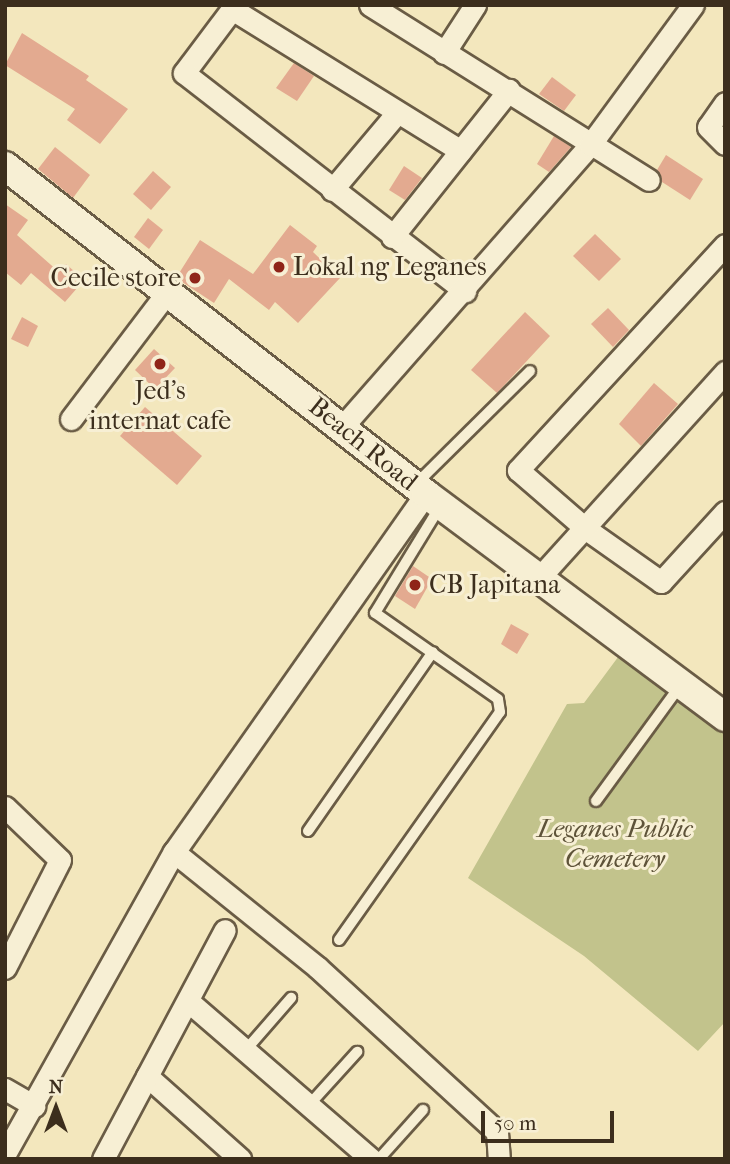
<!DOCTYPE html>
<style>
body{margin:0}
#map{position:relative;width:730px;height:1164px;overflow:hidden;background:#f3e7bd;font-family:"IM FELL French Canon",serif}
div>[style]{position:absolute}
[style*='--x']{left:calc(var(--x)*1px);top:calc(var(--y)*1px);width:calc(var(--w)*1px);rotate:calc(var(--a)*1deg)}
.green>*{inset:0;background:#c2c38c}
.building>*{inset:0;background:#e3aa90}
.roads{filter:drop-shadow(2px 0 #6a5c45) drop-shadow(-2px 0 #6a5c45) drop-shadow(0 2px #6a5c45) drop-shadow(0 -2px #6a5c45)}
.service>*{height:10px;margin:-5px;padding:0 5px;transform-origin:5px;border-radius:5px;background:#f7efd4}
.minor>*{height:21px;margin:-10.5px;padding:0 10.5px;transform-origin:10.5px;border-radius:10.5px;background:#f7efd4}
.secondary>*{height:28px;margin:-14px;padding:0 14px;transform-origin:14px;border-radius:14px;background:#f7efd4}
.dots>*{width:19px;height:19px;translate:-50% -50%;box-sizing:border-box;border:4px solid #f7efd4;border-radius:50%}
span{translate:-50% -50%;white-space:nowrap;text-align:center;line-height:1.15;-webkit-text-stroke:6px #f7efd4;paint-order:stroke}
.poi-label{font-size:26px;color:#3c2e1d}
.left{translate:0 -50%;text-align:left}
.right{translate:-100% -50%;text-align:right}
.street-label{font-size:26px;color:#3c2e1d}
.park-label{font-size:26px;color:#5e5339;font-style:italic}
.frame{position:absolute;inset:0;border:7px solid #3c2e1d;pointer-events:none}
.north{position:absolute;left:21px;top:1073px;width:70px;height:70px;-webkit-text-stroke:5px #f7efd4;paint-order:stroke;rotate:0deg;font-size:19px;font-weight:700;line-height:28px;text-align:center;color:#3c2e1d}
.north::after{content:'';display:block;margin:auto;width:24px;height:32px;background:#3c2e1d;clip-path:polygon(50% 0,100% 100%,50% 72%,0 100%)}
.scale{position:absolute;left:481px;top:1111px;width:133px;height:32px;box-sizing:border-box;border:4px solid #3c2e1d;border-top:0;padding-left:9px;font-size:21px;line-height:24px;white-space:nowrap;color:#3c2e1d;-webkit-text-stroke:5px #f7efd4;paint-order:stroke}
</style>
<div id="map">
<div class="green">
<i style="clip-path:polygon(627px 645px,725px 724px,725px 1022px,698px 1051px,584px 956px,468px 878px,567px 704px,584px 703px)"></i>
</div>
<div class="building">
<i style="clip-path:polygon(22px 33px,89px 76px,86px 80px,128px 109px,100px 144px,67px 120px,75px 109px,5px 65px)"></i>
<i style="clip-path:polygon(294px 63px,314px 76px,297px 101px,276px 88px)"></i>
<i style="clip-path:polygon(552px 77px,576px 95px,564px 111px,539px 94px)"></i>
<i style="clip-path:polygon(554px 136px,571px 147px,549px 172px,537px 164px)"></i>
<i style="clip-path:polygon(55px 147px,90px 175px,73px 198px,38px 169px)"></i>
<i style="clip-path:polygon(666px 155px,703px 179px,690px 200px,662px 182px,657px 170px)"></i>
<i style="clip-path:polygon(404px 166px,422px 178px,405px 200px,389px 190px)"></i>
<i style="clip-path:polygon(153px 171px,171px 187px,151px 210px,133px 194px)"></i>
<i style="clip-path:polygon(5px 204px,28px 220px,17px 235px,59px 272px,66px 264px,84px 280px,65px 302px,31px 273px,21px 285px,5px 272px)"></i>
<i style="clip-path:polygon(148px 218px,163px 230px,149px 249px,134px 237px)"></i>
<i style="clip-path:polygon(290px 225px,317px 246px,313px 252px,340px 278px,298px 323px,275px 302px,269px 310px,229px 279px,214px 303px,176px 278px,200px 240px,253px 274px)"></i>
<i style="clip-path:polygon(595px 234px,621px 259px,599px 281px,573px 256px)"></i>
<i style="clip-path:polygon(608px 308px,629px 330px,613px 347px,591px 324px)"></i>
<i style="clip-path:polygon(525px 312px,550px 336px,497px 393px,471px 370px)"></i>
<i style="clip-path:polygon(22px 317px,38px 326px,28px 347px,11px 339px)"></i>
<i style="clip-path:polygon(154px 349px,175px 368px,155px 389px,135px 370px)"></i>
<i style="clip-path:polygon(654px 383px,678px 404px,641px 446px,619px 424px)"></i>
<i style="clip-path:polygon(145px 407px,202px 456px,177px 485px,120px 436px)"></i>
<i style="clip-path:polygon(413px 566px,432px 579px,415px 609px,395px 596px)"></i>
<i style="clip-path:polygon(511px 624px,529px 634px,517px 654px,501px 644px)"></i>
</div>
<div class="roads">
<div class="service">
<i style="--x:417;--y:483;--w:159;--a:-44.7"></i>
<i style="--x:596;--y:801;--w:142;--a:-53.9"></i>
<i style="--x:308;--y:831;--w:218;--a:-55.1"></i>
<i style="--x:339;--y:940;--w:279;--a:-54.8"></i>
<i style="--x:500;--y:712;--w:13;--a:-99"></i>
<i style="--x:498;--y:699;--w:150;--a:-145"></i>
<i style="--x:375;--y:613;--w:127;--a:-58.6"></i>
<i style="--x:244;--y:1052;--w:72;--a:-49"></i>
<i style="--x:309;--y:1105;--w:72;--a:-47.8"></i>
<i style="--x:379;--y:1159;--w:66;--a:-48.1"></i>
</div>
<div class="minor">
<i style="--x:235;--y:5;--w:85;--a:126.9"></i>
<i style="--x:184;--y:73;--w:356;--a:37.8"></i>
<i style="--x:370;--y:5;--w:329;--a:32.1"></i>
<i style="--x:232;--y:9;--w:269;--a:31.8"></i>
<i style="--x:444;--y:53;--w:57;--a:-57.1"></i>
<i style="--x:725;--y:103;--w:29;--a:125"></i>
<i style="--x:708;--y:127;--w:24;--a:45"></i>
<i style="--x:332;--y:190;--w:99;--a:-49.9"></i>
<i style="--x:392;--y:237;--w:188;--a:-51.5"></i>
<i style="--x:725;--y:245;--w:306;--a:132.6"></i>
<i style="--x:518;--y:470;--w:90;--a:40.9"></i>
<i style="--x:586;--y:529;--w:92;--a:35.2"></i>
<i style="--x:661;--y:582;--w:95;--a:-47.6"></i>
<i style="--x:71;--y:419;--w:161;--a:-52.8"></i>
<i style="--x:343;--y:426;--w:374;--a:-48.7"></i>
<i style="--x:590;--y:145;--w:174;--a:-53.7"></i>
<i style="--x:539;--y:578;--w:278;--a:-47.9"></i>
<i style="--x:5;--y:807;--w:76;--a:43.9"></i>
<i style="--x:60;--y:860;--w:121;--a:117"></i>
<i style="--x:174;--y:852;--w:184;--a:38.8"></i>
<i style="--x:317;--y:967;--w:244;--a:42.5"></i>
<i style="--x:497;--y:1132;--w:27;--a:86"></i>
<i style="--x:188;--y:1001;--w:242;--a:40.8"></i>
<i style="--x:147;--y:1076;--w:125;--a:41.7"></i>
<i style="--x:5;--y:1089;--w:34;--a:30"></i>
<i style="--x:5;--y:1154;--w:346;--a:-60.8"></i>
<i style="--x:174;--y:852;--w:438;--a:-54.9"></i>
<i style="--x:103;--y:1159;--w:259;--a:-62"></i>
</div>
<div class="secondary">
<i style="--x:5;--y:166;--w:534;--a:37.92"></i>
<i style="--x:426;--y:494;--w:373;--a:36.7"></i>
</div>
</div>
<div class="dots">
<i style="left:279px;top:267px;background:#8f2418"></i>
<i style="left:195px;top:278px;background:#8f2418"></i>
<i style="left:160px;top:364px;background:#8f2418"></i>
<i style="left:415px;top:585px;background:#8f2418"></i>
</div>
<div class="poi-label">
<span class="left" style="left:293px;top:267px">Lokal ng Leganes</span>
<span class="right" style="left:181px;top:278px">Cecile store</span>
<span style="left:160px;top:406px">Jed's<br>internat cafe</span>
<span class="left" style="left:429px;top:585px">CB Japitana</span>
</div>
<div class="street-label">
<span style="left:363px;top:444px;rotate:39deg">Beach Road</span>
</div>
<div class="park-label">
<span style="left:615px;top:844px">Leganes Public<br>Cemetery</span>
</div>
<div class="frame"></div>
<div class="north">N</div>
<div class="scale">50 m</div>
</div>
